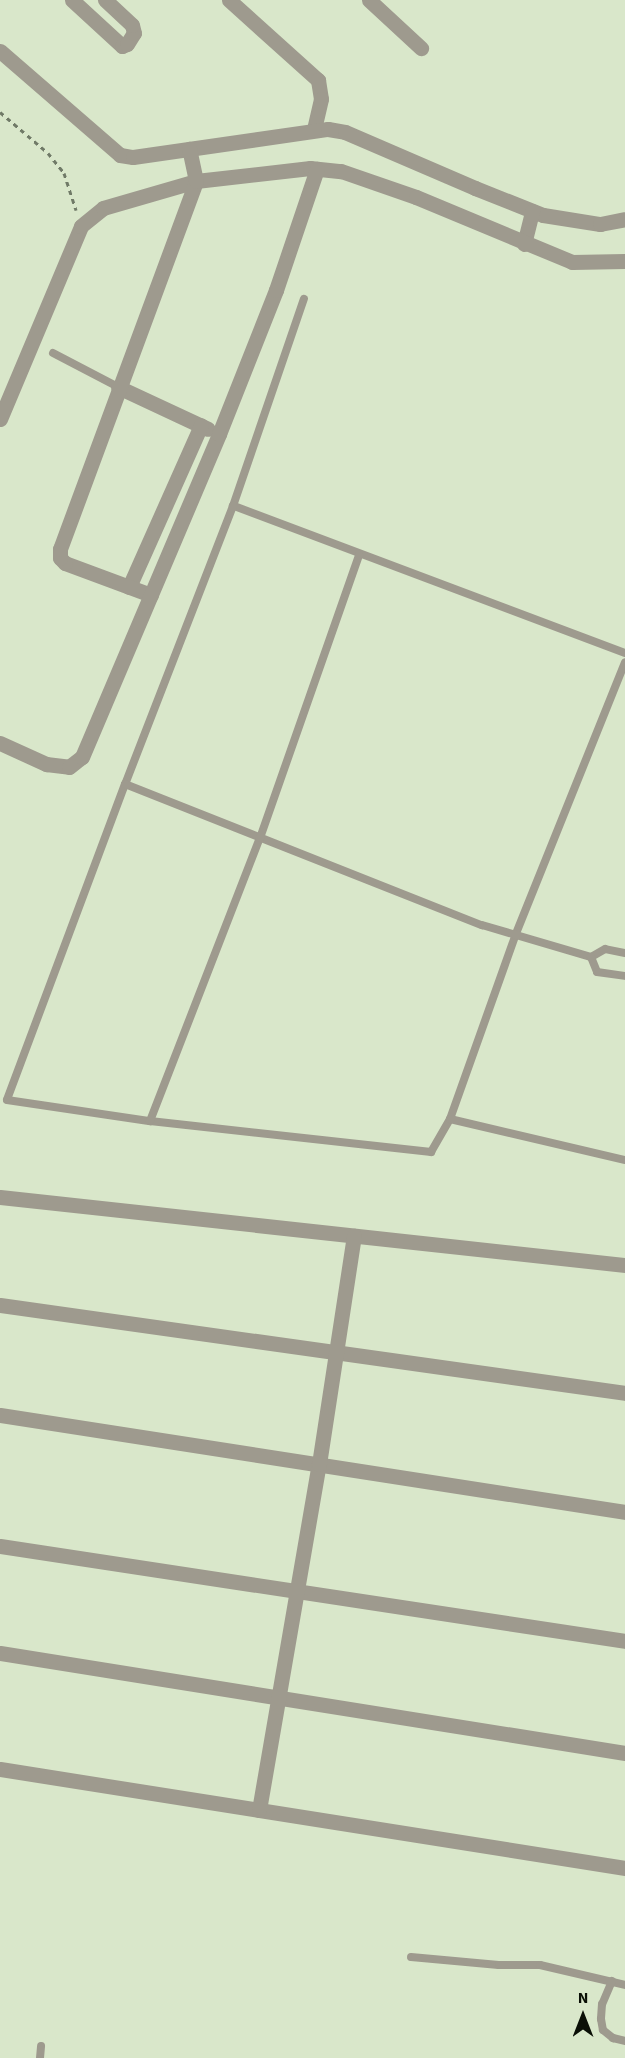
<!DOCTYPE html>
<style>
body{margin:0}
#map{position:relative;width:625px;height:2058px;overflow:hidden;background:#d9e7ca;font-family:"Source Sans 3",sans-serif}
div>[style]{position:absolute}
[style*='--x']{left:calc(var(--x)*1px);top:calc(var(--y)*1px);width:calc(var(--w)*1px);rotate:calc(var(--a)*1deg)}
.path>*{height:3px;margin-top:-1.5px;transform-origin:0;background:repeating-linear-gradient(90deg,#707a67 0 4.5px,transparent 0 9px)}
.service>*{height:8px;margin:-4px;padding:0 4px;transform-origin:4px;border-radius:4px;background:#9e9a8e}
.minor>*{height:15px;margin:-7.5px;padding:0 7.5px;transform-origin:7.5px;border-radius:7.5px;background:#9e9a8e}
span{translate:-50% -50%;white-space:nowrap;text-align:center;line-height:1.15;-webkit-text-stroke:6px #d9e7ca;paint-order:stroke}
.north{position:absolute;left:553px;top:1986px;width:60px;height:60px;-webkit-text-stroke:4px #d9e7ca;paint-order:stroke;rotate:0deg;font-size:16px;font-weight:700;line-height:24px;text-align:center;color:#0a0f06}
.north::after{content:'';display:block;margin:auto;width:21px;height:27px;background:#0a0f06;clip-path:polygon(50% 0,100% 100%,50% 72%,0 100%)}
</style>
<div id="map">
<div class="path">
<i style="--x:0;--y:112;--w:63;--a:40.5"></i>
<i style="--x:48;--y:153;--w:26;--a:51"></i>
<i style="--x:64;--y:173;--w:39;--a:72"></i>
</div>
<div class="service">
<i style="--x:53;--y:353;--w:73;--a:27.6"></i>
<i style="--x:233;--y:506;--w:219;--a:-71.1"></i>
<i style="--x:625;--y:653;--w:419;--a:-159.4"></i>
<i style="--x:233;--y:506;--w:298;--a:111.2"></i>
<i style="--x:125;--y:784;--w:337;--a:110.5"></i>
<i style="--x:7;--y:1100;--w:145;--a:8.4"></i>
<i style="--x:150;--y:1121;--w:283;--a:6.3"></i>
<i style="--x:431;--y:1152;--w:38;--a:-60"></i>
<i style="--x:450;--y:1119;--w:194;--a:-70.4"></i>
<i style="--x:515;--y:936;--w:295;--a:-68.1"></i>
<i style="--x:125;--y:784;--w:384;--a:21.6"></i>
<i style="--x:482;--y:925;--w:114;--a:16.4"></i>
<i style="--x:625;--y:953;--w:20;--a:-169"></i>
<i style="--x:605;--y:949;--w:16;--a:150"></i>
<i style="--x:591;--y:957;--w:16;--a:68"></i>
<i style="--x:597;--y:972;--w:28;--a:8"></i>
<i style="--x:450;--y:1119;--w:180;--a:13.2"></i>
<i style="--x:150;--y:1121;--w:304;--a:-68.8"></i>
<i style="--x:260;--y:838;--w:300;--a:-70.7"></i>
<i style="--x:411;--y:1957;--w:88;--a:5.2"></i>
<i style="--x:499;--y:1965;--w:41;--a:0"></i>
<i style="--x:540;--y:1965;--w:87;--a:13.2"></i>
<i style="--x:612;--y:1981;--w:25;--a:113"></i>
<i style="--x:602;--y:2004;--w:15;--a:94"></i>
<i style="--x:601;--y:2019;--w:11;--a:80"></i>
<i style="--x:603;--y:2030;--w:13;--a:39"></i>
<i style="--x:613;--y:2038;--w:12;--a:14"></i>
<i style="--x:40;--y:2058;--w:12;--a:-85"></i>
</div>
<div class="minor">
<i style="--x:72;--y:0;--w:68;--a:42.6"></i>
<i style="--x:122;--y:46;--w:5;--a:-22"></i>
<i style="--x:127;--y:44;--w:13;--a:-58"></i>
<i style="--x:134;--y:33;--w:8;--a:-104"></i>
<i style="--x:132;--y:25;--w:37;--a:-137"></i>
<i style="--x:229;--y:0;--w:120;--a:42"></i>
<i style="--x:318;--y:80;--w:19;--a:81"></i>
<i style="--x:321;--y:99;--w:32;--a:103"></i>
<i style="--x:369;--y:0;--w:71;--a:42.7"></i>
<i style="--x:0;--y:51;--w:159;--a:40.9"></i>
<i style="--x:120;--y:155;--w:13;--a:9"></i>
<i style="--x:133;--y:157;--w:197;--a:-8.2"></i>
<i style="--x:328;--y:129;--w:17;--a:10"></i>
<i style="--x:345;--y:132;--w:142;--a:23.3"></i>
<i style="--x:475;--y:188;--w:73;--a:21.7"></i>
<i style="--x:543;--y:215;--w:58;--a:9"></i>
<i style="--x:600;--y:224;--w:25;--a:-11"></i>
<i style="--x:524;--y:244;--w:34;--a:-76"></i>
<i style="--x:118;--y:387;--w:99;--a:25"></i>
<i style="--x:0;--y:419;--w:209;--a:-67.2"></i>
<i style="--x:81;--y:226;--w:28;--a:-39"></i>
<i style="--x:103;--y:208;--w:97;--a:-16.2"></i>
<i style="--x:196;--y:181;--w:115;--a:-6.5"></i>
<i style="--x:310;--y:168;--w:31;--a:6"></i>
<i style="--x:341;--y:171;--w:79;--a:19.1"></i>
<i style="--x:416;--y:197;--w:169;--a:22.6"></i>
<i style="--x:572;--y:262;--w:53;--a:-1.1"></i>
<i style="--x:129;--y:587;--w:177;--a:-66"></i>
<i style="--x:151;--y:595;--w:92;--a:-159.6"></i>
<i style="--x:65;--y:563;--w:7;--a:-135"></i>
<i style="--x:60;--y:558;--w:9;--a:-90"></i>
<i style="--x:60;--y:549;--w:392;--a:-69.7"></i>
<i style="--x:196;--y:181;--w:33;--a:-102"></i>
<i style="--x:0;--y:743;--w:51;--a:24.5"></i>
<i style="--x:46;--y:764;--w:23;--a:7"></i>
<i style="--x:69;--y:767;--w:16;--a:-38"></i>
<i style="--x:82;--y:757;--w:351;--a:-67"></i>
<i style="--x:219;--y:434;--w:155;--a:-68.4"></i>
<i style="--x:276;--y:290;--w:128;--a:-71.3"></i>
<i style="--x:0;--y:1197;--w:629;--a:6.21"></i>
<i style="--x:0;--y:1305;--w:631;--a:8.01"></i>
<i style="--x:0;--y:1415;--w:632;--a:8.82"></i>
<i style="--x:0;--y:1546;--w:632;--a:8.64"></i>
<i style="--x:0;--y:1653;--w:633;--a:9.09"></i>
<i style="--x:0;--y:1769;--w:633;--a:9"></i>
<i style="--x:259;--y:1810;--w:351;--a:-80.2"></i>
<i style="--x:319;--y:1464;--w:231;--a:-81.3"></i>
</div>
<div class="north">N</div>
</div>
